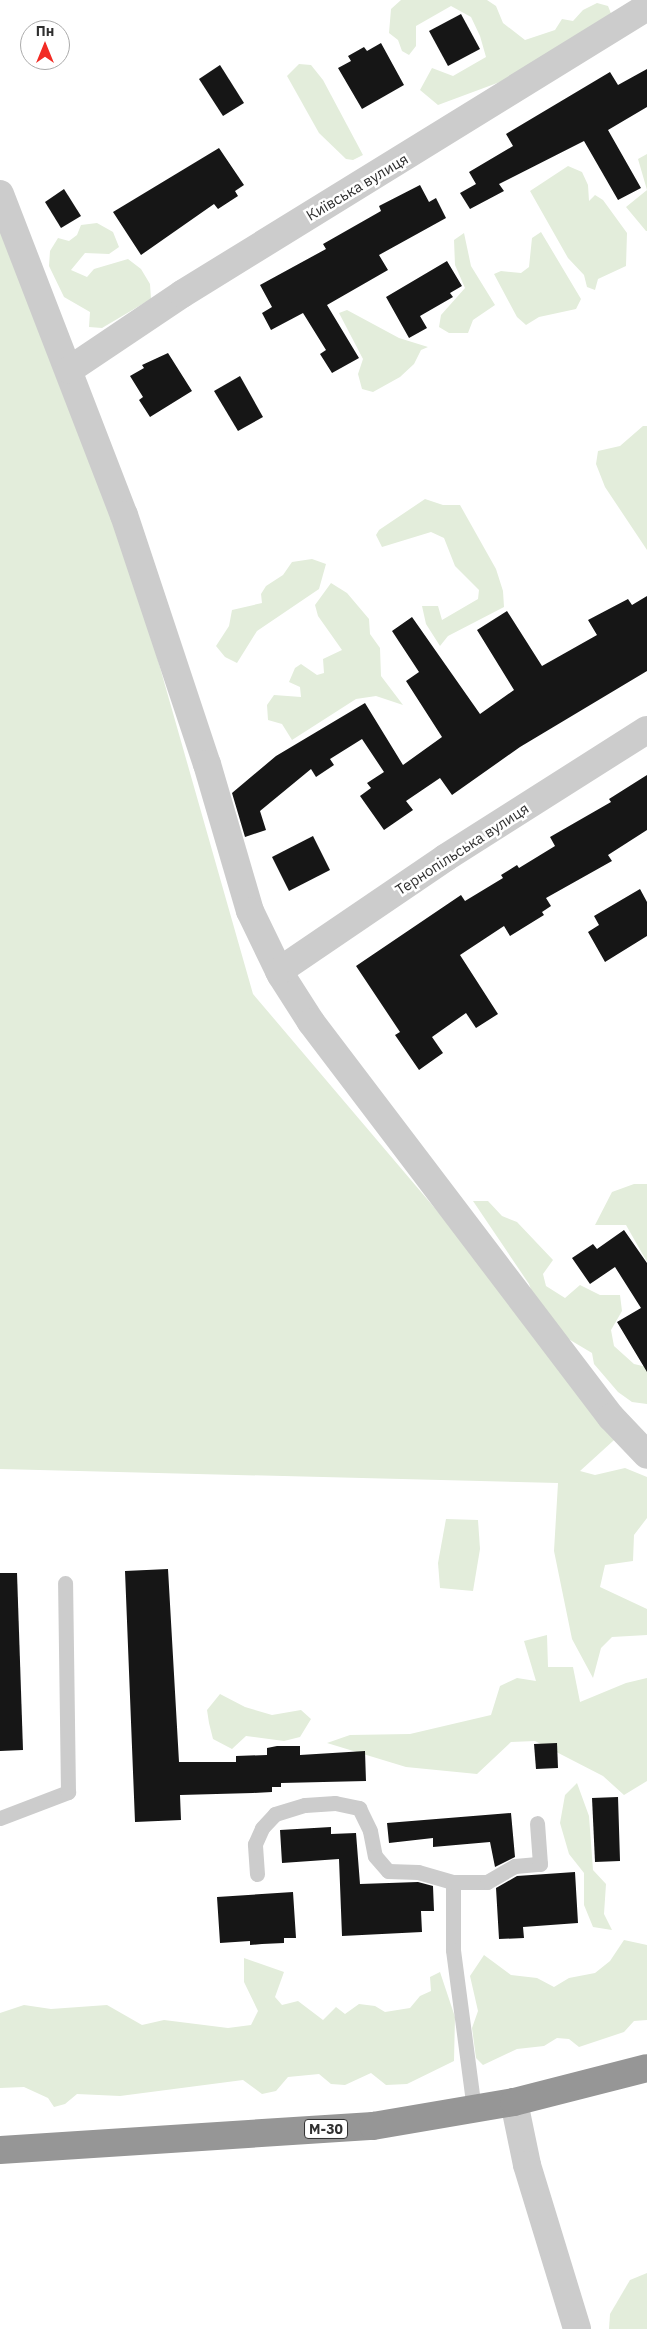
<!DOCTYPE html>
<meta charset="utf-8">
<style>
body{margin:0}
#map{position:relative;width:647px;height:2329px;overflow:hidden;background:#fff;font-family:"IBM Plex Sans",sans-serif}
div>[style]{position:absolute}
[style*='--x']{left:calc(var(--x)*1px);top:calc(var(--y)*1px);width:calc(var(--w)*1px);rotate:calc(var(--a)*1deg)}
.green>*{inset:0;background:#e3eddb}
.building>*{inset:0;background:#161616}
.lane>*{height:15px;margin:-7.5px;padding:0 7.5px;transform-origin:7.5px;border-radius:7.5px;background:#ccc}
.street>*{height:28px;margin:-14px;padding:0 14px;transform-origin:14px;border-radius:14px;background:#ccc}
.highway>*{height:28px;margin:-14px;padding:0 14px;transform-origin:14px;border-radius:14px;background:#969696}
span{translate:-50% -50%;white-space:nowrap;text-align:center;line-height:1.15;-webkit-text-stroke:5px #fff;paint-order:stroke}
.shield-label span{padding:1px 4px;background:#fff;border:1px solid;border-radius:4px;-webkit-text-stroke-width:0}
.shield-label{font-size:14px;color:#2f2f2f;font-weight:700}
.street-label{font-size:15px;color:#2f2f2f}
.north{position:absolute;left:20px;top:20px;width:50px;height:50px;box-sizing:border-box;background:#fff;border:1px solid #acacac;border-radius:50%;rotate:0deg;font-size:14px;font-weight:700;line-height:20px;text-align:center;color:#2f2f2f}
.north::after{content:'';display:block;margin:auto;width:18px;height:22px;background:#f22b24;clip-path:polygon(50% 0,100% 100%,50% 72%,0 100%)}
</style>
<div id="map">
<div class="green">
<i style="clip-path:polygon(401px 0,487px 0,496px 6px,503px 23px,525px 40px,555px 30px,562px 19px,573px 21px,583px 10px,597px 3px,608px 6px,612px 16px,519px 75px,438px 105px,420px 90px,432px 68px,453px 76px,486px 57px,480px 36px,471px 17px,451px 6px,416px 26px,416px 46px,409px 55px,402px 51px,398px 40px,389px 33px,391px 9px)"></i>
<i style="clip-path:polygon(299px 64px,311px 65px,323px 80px,363px 155px,353px 160px,346px 159px,319px 133px,287px 76px)"></i>
<i style="clip-path:polygon(647px 154px,647px 231px,646px 231px,626px 207px,647px 190px,638px 159px)"></i>
<i style="clip-path:polygon(568px 166px,582px 172px,588px 185px,589px 201px,595px 195px,603px 200px,627px 233px,626px 266px,598px 279px,595px 290px,587px 287px,584px 275px,568px 258px,530px 191px)"></i>
<i style="clip-path:polygon(0 223px,118px 520px,253px 994px,624px 1431px,580px 1471px,595px 1475px,625px 1468px,647px 1477px,647px 1518px,634px 1535px,633px 1561px,605px 1565px,600px 1587px,647px 1609px,647px 1635px,612px 1637px,601px 1648px,593px 1678px,572px 1639px,554px 1551px,558px 1483px,0 1469px)"></i>
<i style="clip-path:polygon(97px 223px,113px 232px,119px 247px,109px 254px,85px 253px,71px 270px,87px 277px,94px 269px,128px 259px,141px 269px,150px 284px,151px 299px,102px 328px,89px 327px,90px 312px,64px 297px,49px 266px,50px 251px,58px 238px,69px 241px,77px 235px,81px 225px)"></i>
<i style="clip-path:polygon(541px 232px,581px 299px,576px 309px,539px 317px,526px 325px,517px 317px,494px 274px,501px 271px,521px 273px,529px 267px,532px 238px)"></i>
<i style="clip-path:polygon(464px 233px,471px 266px,495px 305px,473px 320px,468px 333px,449px 333px,439px 327px,441px 315px,465px 288px,455px 265px,454px 240px)"></i>
<i style="clip-path:polygon(347px 310px,399px 338px,428px 347px,421px 350px,414px 364px,400px 377px,373px 392px,362px 389px,358px 374px,363px 359px,339px 313px)"></i>
<i style="clip-path:polygon(643px 426px,647px 426px,647px 550px,605px 487px,596px 464px,598px 451px,620px 446px)"></i>
<i style="clip-path:polygon(425px 499px,443px 505px,460px 505px,496px 569px,503px 591px,504px 607px,448px 636px,440px 646px,426px 624px,422px 606px,438px 606px,442px 620px,478px 599px,479px 590px,455px 566px,444px 538px,431px 532px,382px 547px,376px 535px,379px 530px)"></i>
<i style="clip-path:polygon(312px 559px,326px 564px,319px 589px,257px 631px,237px 663px,225px 657px,216px 646px,229px 626px,232px 610px,262px 603px,261px 594px,266px 586px,283px 575px,292px 562px)"></i>
<i style="clip-path:polygon(331px 583px,347px 593px,369px 619px,370px 634px,380px 648px,381px 676px,403px 705px,376px 696px,356px 699px,292px 740px,282px 724px,268px 720px,267px 705px,274px 695px,301px 697px,300px 687px,289px 682px,295px 668px,301px 664px,317px 675px,324px 673px,323px 659px,342px 650px,318px 616px,315px 605px)"></i>
<i style="clip-path:polygon(634px 1184px,647px 1184px,647px 1262px,626px 1225px,595px 1225px,612px 1192px)"></i>
<i style="clip-path:polygon(473px 1201px,488px 1201px,502px 1216px,517px 1222px,553px 1260px,543px 1274px,546px 1286px,565px 1298px,580px 1285px,600px 1295px,620px 1295px,622px 1311px,611px 1330px,614px 1346px,634px 1364px,647px 1367px,647px 1404px,632px 1402px,618px 1392px,594px 1364px,592px 1353px,555px 1331px,538px 1309px,529px 1284px)"></i>
<i style="clip-path:polygon(446px 1519px,478px 1520px,480px 1549px,473px 1591px,440px 1588px,438px 1563px)"></i>
<i style="clip-path:polygon(547px 1635px,548px 1667px,573px 1667px,580px 1702px,626px 1683px,647px 1678px,647px 1781px,624px 1795px,603px 1776px,535px 1741px,511px 1742px,477px 1774px,406px 1767px,327px 1743px,350px 1735px,410px 1734px,491px 1715px,500px 1686px,517px 1678px,536px 1681px,524px 1641px)"></i>
<i style="clip-path:polygon(220px 1694px,245px 1707px,272px 1715px,301px 1710px,311px 1719px,300px 1737px,284px 1741px,246px 1736px,232px 1749px,213px 1739px,209px 1723px,207px 1710px)"></i>
<i style="clip-path:polygon(577px 1783px,589px 1816px,593px 1870px,606px 1884px,604px 1914px,612px 1930px,593px 1927px,584px 1905px,584px 1873px,569px 1854px,560px 1823px,565px 1795px)"></i>
<i style="clip-path:polygon(624px 1940px,647px 1945px,647px 2020px,634px 2021px,624px 2032px,579px 2047px,569px 2039px,557px 2038px,544px 2046px,517px 2049px,483px 2065px,476px 2058px,472px 2028px,478px 2011px,470px 1976px,484px 1955px,511px 1975px,537px 1978px,554px 1987px,569px 1978px,595px 1973px,610px 1961px)"></i>
<i style="clip-path:polygon(244px 1958px,284px 1972px,275px 1997px,282px 2005px,298px 2001px,323px 2020px,336px 2007px,345px 2014px,359px 2004px,375px 2006px,385px 2012px,410px 2008px,420px 1996px,431px 1991px,430px 1977px,440px 1972px,455px 2017px,454px 2061px,407px 2084px,386px 2085px,371px 2073px,345px 2085px,331px 2084px,319px 2074px,288px 2077px,276px 2091px,262px 2094px,243px 2080px,120px 2096px,77px 2094px,65px 2104px,54px 2107px,48px 2098px,24px 2087px,0 2088px,0 2013px,24px 2005px,51px 2009px,107px 2005px,142px 2025px,164px 2020px,228px 2028px,251px 2025px,258px 2011px,244px 1982px)"></i>
<i style="clip-path:polygon(647px 2273px,647px 2329px,609px 2329px,610px 2314px,630px 2280px)"></i>
</div>
<div class="building">
<i style="clip-path:polygon(461px 14px,480px 49px,448px 66px,429px 31px)"></i>
<i style="clip-path:polygon(381px 43px,404px 85px,362px 109px,338px 68px,351px 61px,348px 56px,364px 47px,367px 51px)"></i>
<i style="clip-path:polygon(220px 65px,244px 103px,223px 116px,199px 79px)"></i>
<i style="clip-path:polygon(647px 69px,647px 107px,608px 130px,641px 188px,618px 200px,584px 141px,499px 184px,504px 191px,470px 209px,460px 193px,476px 184px,469px 172px,513px 146px,506px 134px,610px 72px,618px 85px)"></i>
<i style="clip-path:polygon(219px 148px,244px 185px,235px 191px,238px 196px,218px 209px,214px 204px,141px 255px,113px 212px)"></i>
<i style="clip-path:polygon(420px 185px,429px 202px,436px 198px,446px 218px,379px 255px,388px 270px,327px 305px,359px 358px,332px 373px,320px 354px,326px 350px,303px 313px,271px 330px,262px 313px,272px 307px,260px 285px,326px 249px,323px 244px,381px 211px,379px 206px)"></i>
<i style="clip-path:polygon(64px 189px,81px 216px,61px 228px,45px 202px)"></i>
<i style="clip-path:polygon(447px 261px,462px 286px,450px 293px,453px 297px,420px 316px,427px 328px,409px 338px,386px 297px)"></i>
<i style="clip-path:polygon(168px 353px,192px 391px,150px 417px,139px 400px,143px 397px,130px 376px,144px 368px,142px 365px)"></i>
<i style="clip-path:polygon(240px 376px,263px 417px,238px 431px,214px 391px)"></i>
<i style="clip-path:polygon(647px 596px,647px 671px,520px 747px,452px 795px,440px 778px,406px 801px,413px 810px,384px 830px,360px 796px,371px 788px,367px 783px,384px 772px,362px 739px,330px 759px,334px 765px,316px 777px,311px 769px,260px 811px,266px 830px,245px 837px,232px 793px,276px 756px,365px 703px,403px 765px,442px 737px,406px 681px,419px 672px,392px 631px,412px 617px,480px 714px,514px 690px,477px 630px,507px 611px,542px 666px,597px 635px,588px 620px,628px 599px,632px 605px)"></i>
<i style="clip-path:polygon(647px 775px,647px 830px,608px 855px,612px 861px,546px 898px,551px 906px,542px 912px,544px 915px,510px 936px,504px 926px,460px 955px,498px 1014px,476px 1028px,466px 1013px,432px 1037px,443px 1053px,419px 1070px,395px 1035px,400px 1032px,356px 966px,461px 895px,465px 901px,503px 878px,501px 875px,517px 865px,519px 868px,555px 846px,550px 837px,611px 802px,609px 799px)"></i>
<i style="clip-path:polygon(313px 836px,330px 870px,289px 891px,272px 857px)"></i>
<i style="clip-path:polygon(640px 889px,647px 902px,647px 936px,605px 962px,588px 932px,599px 925px,594px 916px)"></i>
<i style="clip-path:polygon(624px 1230px,647px 1263px,647px 1372px,617px 1322px,641px 1308px,615px 1267px,590px 1284px,572px 1258px,593px 1244px,597px 1249px)"></i>
<i style="clip-path:polygon(168px 1569px,179px 1762px,236px 1762px,236px 1756px,267px 1755px,267px 1748px,277px 1746px,300px 1746px,300px 1755px,365px 1751px,366px 1781px,281px 1783px,281px 1787px,272px 1787px,272px 1792px,253px 1793px,180px 1795px,181px 1820px,135px 1822px,125px 1571px)"></i>
<i style="clip-path:polygon(0 1573px,17px 1573px,23px 1750px,0 1751px)"></i>
<i style="clip-path:polygon(557px 1743px,558px 1768px,536px 1769px,534px 1744px)"></i>
<i style="clip-path:polygon(618px 1797px,620px 1861px,595px 1862px,592px 1798px)"></i>
<i style="clip-path:polygon(511px 1813px,515px 1857px,495px 1867px,490px 1842px,433px 1847px,433px 1838px,389px 1843px,387px 1823px)"></i>
<i style="clip-path:polygon(331px 1827px,331px 1834px,356px 1833px,360px 1884px,418px 1882px,433px 1886px,434px 1911px,421px 1911px,422px 1932px,342px 1936px,339px 1859px,282px 1863px,280px 1830px)"></i>
<i style="clip-path:polygon(575px 1872px,578px 1923px,523px 1927px,524px 1938px,499px 1939px,496px 1888px,517px 1876px)"></i>
<i style="clip-path:polygon(293px 1892px,296px 1938px,284px 1938px,284px 1943px,262px 1944px,250px 1945px,250px 1941px,220px 1943px,217px 1897px)"></i>
</div>
<div class="lane">
<i style="--x:0;--y:1818;--w:73;--a:-20.9"></i>
<i style="--x:68;--y:1792;--w:209;--a:-90.8"></i>
<i style="--x:257;--y:1874;--w:30;--a:-94"></i>
<i style="--x:255;--y:1844;--w:17;--a:-66"></i>
<i style="--x:262;--y:1828;--w:19;--a:-47"></i>
<i style="--x:275;--y:1814;--w:31;--a:-17"></i>
<i style="--x:305;--y:1805;--w:30;--a:-4"></i>
<i style="--x:335;--y:1803;--w:25;--a:12"></i>
<i style="--x:359;--y:1808;--w:25;--a:64"></i>
<i style="--x:370;--y:1831;--w:25;--a:79"></i>
<i style="--x:375;--y:1856;--w:20;--a:49"></i>
<i style="--x:388;--y:1871;--w:30;--a:2"></i>
<i style="--x:418;--y:1872;--w:36;--a:16"></i>
<i style="--x:453;--y:1882;--w:68;--a:90"></i>
<i style="--x:453;--y:1950;--w:160;--a:82.5"></i>
<i style="--x:453;--y:1882;--w:34;--a:0"></i>
<i style="--x:487;--y:1882;--w:32;--a:-30"></i>
<i style="--x:515;--y:1866;--w:25;--a:-5"></i>
<i style="--x:540;--y:1864;--w:41;--a:-94.2"></i>
</div>
<div class="street">
<i style="--x:0;--y:194;--w:344;--a:68.9"></i>
<i style="--x:124;--y:515;--w:262;--a:71.6"></i>
<i style="--x:207;--y:764;--w:153;--a:73.7"></i>
<i style="--x:250;--y:911;--w:71;--a:64.2"></i>
<i style="--x:281;--y:975;--w:56;--a:57.4"></i>
<i style="--x:311;--y:1022;--w:496;--a:52.8"></i>
<i style="--x:611;--y:1417;--w:52;--a:46.5"></i>
<i style="--x:69;--y:370;--w:136;--a:-33.9"></i>
<i style="--x:182;--y:294;--w:546;--a:-31.68"></i>
<i style="--x:279;--y:971;--w:201;--a:-34.2"></i>
<i style="--x:445;--y:858;--w:239;--a:-32.4"></i>
<i style="--x:514;--y:2102;--w:64;--a:78.3"></i>
<i style="--x:527;--y:2165;--w:171;--a:73"></i>
</div>
<div class="highway">
<i style="--x:0;--y:2150;--w:374;--a:-3.7"></i>
<i style="--x:373;--y:2126;--w:143;--a:-9.7"></i>
<i style="--x:514;--y:2102;--w:137;--a:-14.3"></i>
</div>
<div class="shield-label">
<span style="left:326px;top:2129px">М-30</span>
</div>
<div class="street-label">
<span style="left:357px;top:187px;rotate:-31deg">Київська вулиця</span>
<span style="left:462px;top:849px;rotate:-33deg">Тернопільська вулиця</span>
</div>
<div class="north">Пн</div>
</div>
